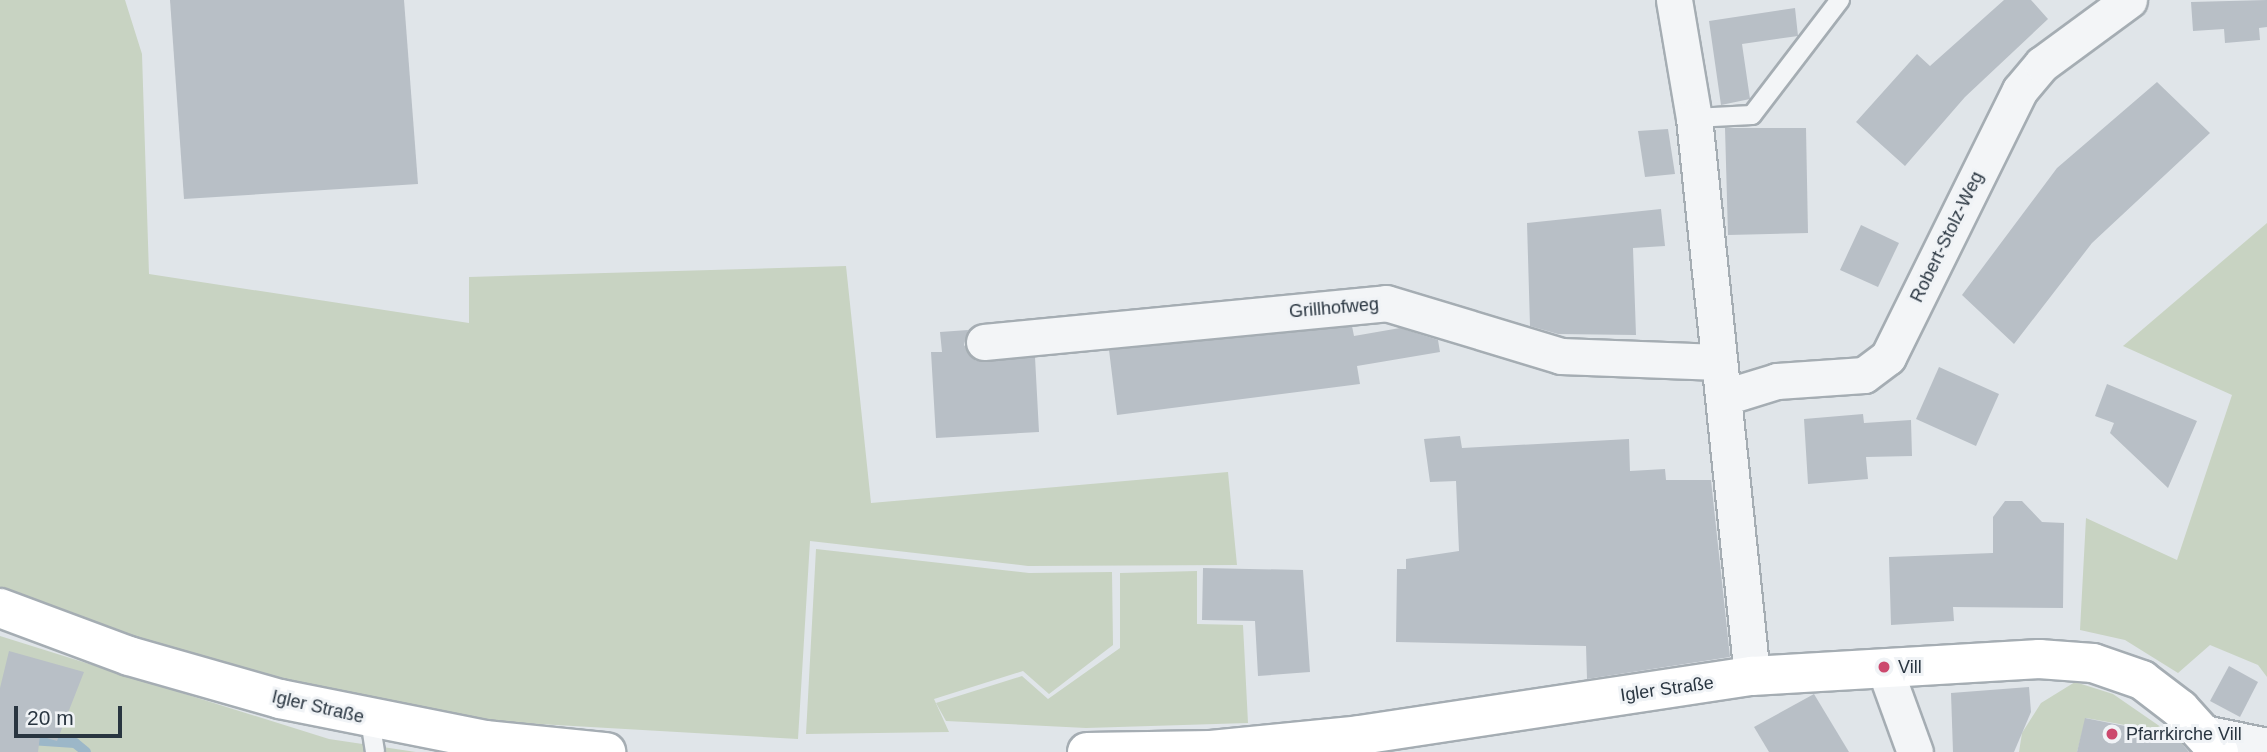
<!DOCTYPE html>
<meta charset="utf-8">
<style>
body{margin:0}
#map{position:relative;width:2267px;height:752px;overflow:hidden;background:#e0e5e9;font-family:Helvetica,sans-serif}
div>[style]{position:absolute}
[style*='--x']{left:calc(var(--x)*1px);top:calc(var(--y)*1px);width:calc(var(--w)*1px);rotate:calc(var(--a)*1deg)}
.green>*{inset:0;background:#c8d3c2}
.stream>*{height:10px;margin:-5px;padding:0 5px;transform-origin:5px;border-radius:5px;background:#9cb7c8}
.building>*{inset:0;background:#b8bfc6}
.roads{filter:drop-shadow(2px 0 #a5adb3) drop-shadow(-2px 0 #a5adb3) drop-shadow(0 2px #a5adb3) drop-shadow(0 -2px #a5adb3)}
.service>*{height:18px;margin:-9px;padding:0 9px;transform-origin:9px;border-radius:9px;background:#f3f5f7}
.minor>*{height:35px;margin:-17.5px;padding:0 17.5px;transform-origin:17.5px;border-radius:17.5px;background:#f3f5f7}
.secondary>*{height:38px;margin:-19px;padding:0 19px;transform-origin:19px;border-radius:19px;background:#fff}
.dots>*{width:19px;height:19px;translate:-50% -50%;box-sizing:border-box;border:4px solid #f0f3f6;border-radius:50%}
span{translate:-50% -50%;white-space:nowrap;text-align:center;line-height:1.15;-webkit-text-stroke:6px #f0f3f6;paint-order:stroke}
.street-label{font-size:18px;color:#293540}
.poi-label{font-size:18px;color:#293540}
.left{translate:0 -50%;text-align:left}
.scale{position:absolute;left:14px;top:706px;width:108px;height:32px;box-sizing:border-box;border:4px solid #293540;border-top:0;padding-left:9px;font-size:21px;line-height:24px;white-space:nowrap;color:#293540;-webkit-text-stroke:5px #f0f3f6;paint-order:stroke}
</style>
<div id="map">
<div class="green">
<i style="clip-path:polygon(0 0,125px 0,142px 54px,149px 274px,469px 323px,469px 277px,846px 266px,871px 503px,1228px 472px,1237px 565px,1028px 566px,810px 541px,798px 739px,488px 721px,261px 674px,82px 622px,0 589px)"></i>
<i style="clip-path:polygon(2267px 223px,2267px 677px,2258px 665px,2210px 645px,2178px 673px,2125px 640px,2080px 630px,2086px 518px,2177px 560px,2232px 395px,2123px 346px)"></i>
<i style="clip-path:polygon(816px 549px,1029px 573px,1112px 572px,1113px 645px,1049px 694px,1023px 671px,934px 699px,949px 732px,806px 734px)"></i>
<i style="clip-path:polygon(1197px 571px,1197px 624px,1243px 625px,1248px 723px,1086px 728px,946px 721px,936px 703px,1022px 676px,1048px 699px,1120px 648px,1120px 573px)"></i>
<i style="clip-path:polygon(0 636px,329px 739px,416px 752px,0 752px)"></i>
<i style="clip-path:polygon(2075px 682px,2113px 694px,2184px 743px,2183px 752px,2149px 742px,2136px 727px,2086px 718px,2077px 752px,2019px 752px,2022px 733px,2041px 703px)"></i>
</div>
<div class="stream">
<i style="--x:0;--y:738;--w:75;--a:3.8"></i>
<i style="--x:75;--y:743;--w:14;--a:39"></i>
</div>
<div class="building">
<i style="clip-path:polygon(170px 0,404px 0,418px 184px,184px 199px)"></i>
<i style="clip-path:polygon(2004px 0,2031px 0,2048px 19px,1965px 97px,1905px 166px,1856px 122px,1917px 54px,1930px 66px)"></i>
<i style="clip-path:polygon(2267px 0,2267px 27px,2259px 28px,2260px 40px,2225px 43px,2224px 29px,2193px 31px,2191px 2px)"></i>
<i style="clip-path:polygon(1795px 8px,1798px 36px,1742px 44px,1750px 99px,1721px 105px,1709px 21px)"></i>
<i style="clip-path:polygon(2157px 82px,2210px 133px,2092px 243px,2014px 344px,1962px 295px,2057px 168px)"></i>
<i style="clip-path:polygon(1725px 128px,1806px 128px,1808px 233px,1728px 235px)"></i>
<i style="clip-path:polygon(1668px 129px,1675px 174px,1645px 177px,1638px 131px)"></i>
<i style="clip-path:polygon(1661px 209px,1665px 246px,1633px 248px,1636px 335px,1558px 334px,1530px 326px,1527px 223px)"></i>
<i style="clip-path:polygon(1861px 225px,1899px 243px,1878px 287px,1840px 270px)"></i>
<i style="clip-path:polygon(1352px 326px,1354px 336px,1400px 328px,1438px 340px,1440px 352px,1357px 366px,1360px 384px,1117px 415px,1109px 350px)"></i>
<i style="clip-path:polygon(968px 330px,964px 345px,976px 361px,1035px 357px,1039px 432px,936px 438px,931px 352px,942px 352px,940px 332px)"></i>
<i style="clip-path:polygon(1939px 367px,1999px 394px,1976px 446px,1916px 419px)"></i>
<i style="clip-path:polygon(2107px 384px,2197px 421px,2168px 488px,2110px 433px,2114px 423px,2095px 416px)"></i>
<i style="clip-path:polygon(1863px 414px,1864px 423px,1911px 420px,1912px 456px,1866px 457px,1868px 479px,1808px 484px,1804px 419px)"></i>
<i style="clip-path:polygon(1460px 436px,1462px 448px,1629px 439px,1630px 471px,1665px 469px,1666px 480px,1711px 480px,1730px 657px,1587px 679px,1586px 646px,1396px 642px,1397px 569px,1406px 569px,1406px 559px,1459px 551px,1456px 481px,1430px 482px,1424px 439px)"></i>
<i style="clip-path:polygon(2005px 501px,2022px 501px,2042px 522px,2064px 523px,2063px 608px,1953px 607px,1954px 621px,1891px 625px,1889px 557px,1993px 553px,1993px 517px)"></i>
<i style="clip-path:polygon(1203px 568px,1303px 570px,1310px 672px,1258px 676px,1255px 621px,1202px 620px)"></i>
<i style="clip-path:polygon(9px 651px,84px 672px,57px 741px,40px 736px,38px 752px,0 752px,0 688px)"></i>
<i style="clip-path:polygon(2229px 666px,2258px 682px,2240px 717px,2210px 701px)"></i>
<i style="clip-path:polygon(2029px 687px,2031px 712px,2014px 752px,1953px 752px,1951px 693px)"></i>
<i style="clip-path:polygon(1814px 694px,1849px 752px,1769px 752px,1754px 727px)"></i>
<i style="clip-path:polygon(2085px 718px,2175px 736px,2189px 752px,2077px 752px)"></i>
</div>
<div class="roads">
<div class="service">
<i style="--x:1694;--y:118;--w:58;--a:-3"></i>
<i style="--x:1752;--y:115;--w:145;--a:-52.6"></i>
<i style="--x:370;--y:720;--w:32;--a:81"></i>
</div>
<div class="minor">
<i style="--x:1674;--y:0;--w:120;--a:80.4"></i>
<i style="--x:1694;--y:118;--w:561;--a:84.07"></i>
<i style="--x:984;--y:342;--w:404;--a:-5.5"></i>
<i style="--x:1386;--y:303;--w:183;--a:16.8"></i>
<i style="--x:1561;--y:356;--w:158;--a:2.2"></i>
<i style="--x:1725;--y:397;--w:54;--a:-17.1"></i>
<i style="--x:1777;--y:381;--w:87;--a:-3.9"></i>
<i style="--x:1864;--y:375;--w:30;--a:-37"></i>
<i style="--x:1888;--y:357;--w:298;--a:-63.7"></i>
<i style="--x:2020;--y:90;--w:34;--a:-50"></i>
<i style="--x:2042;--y:64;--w:108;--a:-36.3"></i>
<i style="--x:1884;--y:667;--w:90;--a:70"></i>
<i style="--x:2204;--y:733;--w:64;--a:11.7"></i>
</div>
<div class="secondary">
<i style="--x:0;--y:608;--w:138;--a:20.4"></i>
<i style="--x:129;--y:656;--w:157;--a:15.9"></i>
<i style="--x:280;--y:699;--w:209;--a:11.3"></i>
<i style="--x:485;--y:740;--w:122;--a:5.7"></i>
<i style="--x:1087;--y:752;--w:124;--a:-0.9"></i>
<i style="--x:1211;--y:750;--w:150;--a:-5.7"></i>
<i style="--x:1360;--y:735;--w:396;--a:-8.6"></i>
<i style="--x:1752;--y:676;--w:288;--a:-3.4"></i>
<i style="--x:2039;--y:659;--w:54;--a:4.2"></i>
<i style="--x:2093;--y:663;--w:52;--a:19.1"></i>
<i style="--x:2142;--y:680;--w:48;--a:37.3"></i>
<i style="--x:2180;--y:709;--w:58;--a:47.8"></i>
</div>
</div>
<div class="dots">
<i style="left:1884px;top:667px;background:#cc486d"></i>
<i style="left:2112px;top:734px;background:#cc486d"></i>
</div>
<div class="street-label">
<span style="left:1947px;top:237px;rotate:-64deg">Robert-Stolz-Weg</span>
<span style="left:1334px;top:308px;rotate:-5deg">Grillhofweg</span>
<span style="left:1667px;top:689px;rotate:-8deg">Igler Straße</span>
<span style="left:318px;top:707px;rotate:13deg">Igler Straße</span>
</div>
<div class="poi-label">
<span class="left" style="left:1898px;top:667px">Vill</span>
<span class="left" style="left:2126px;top:734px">Pfarrkirche Vill</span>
</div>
<div class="scale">20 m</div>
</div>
